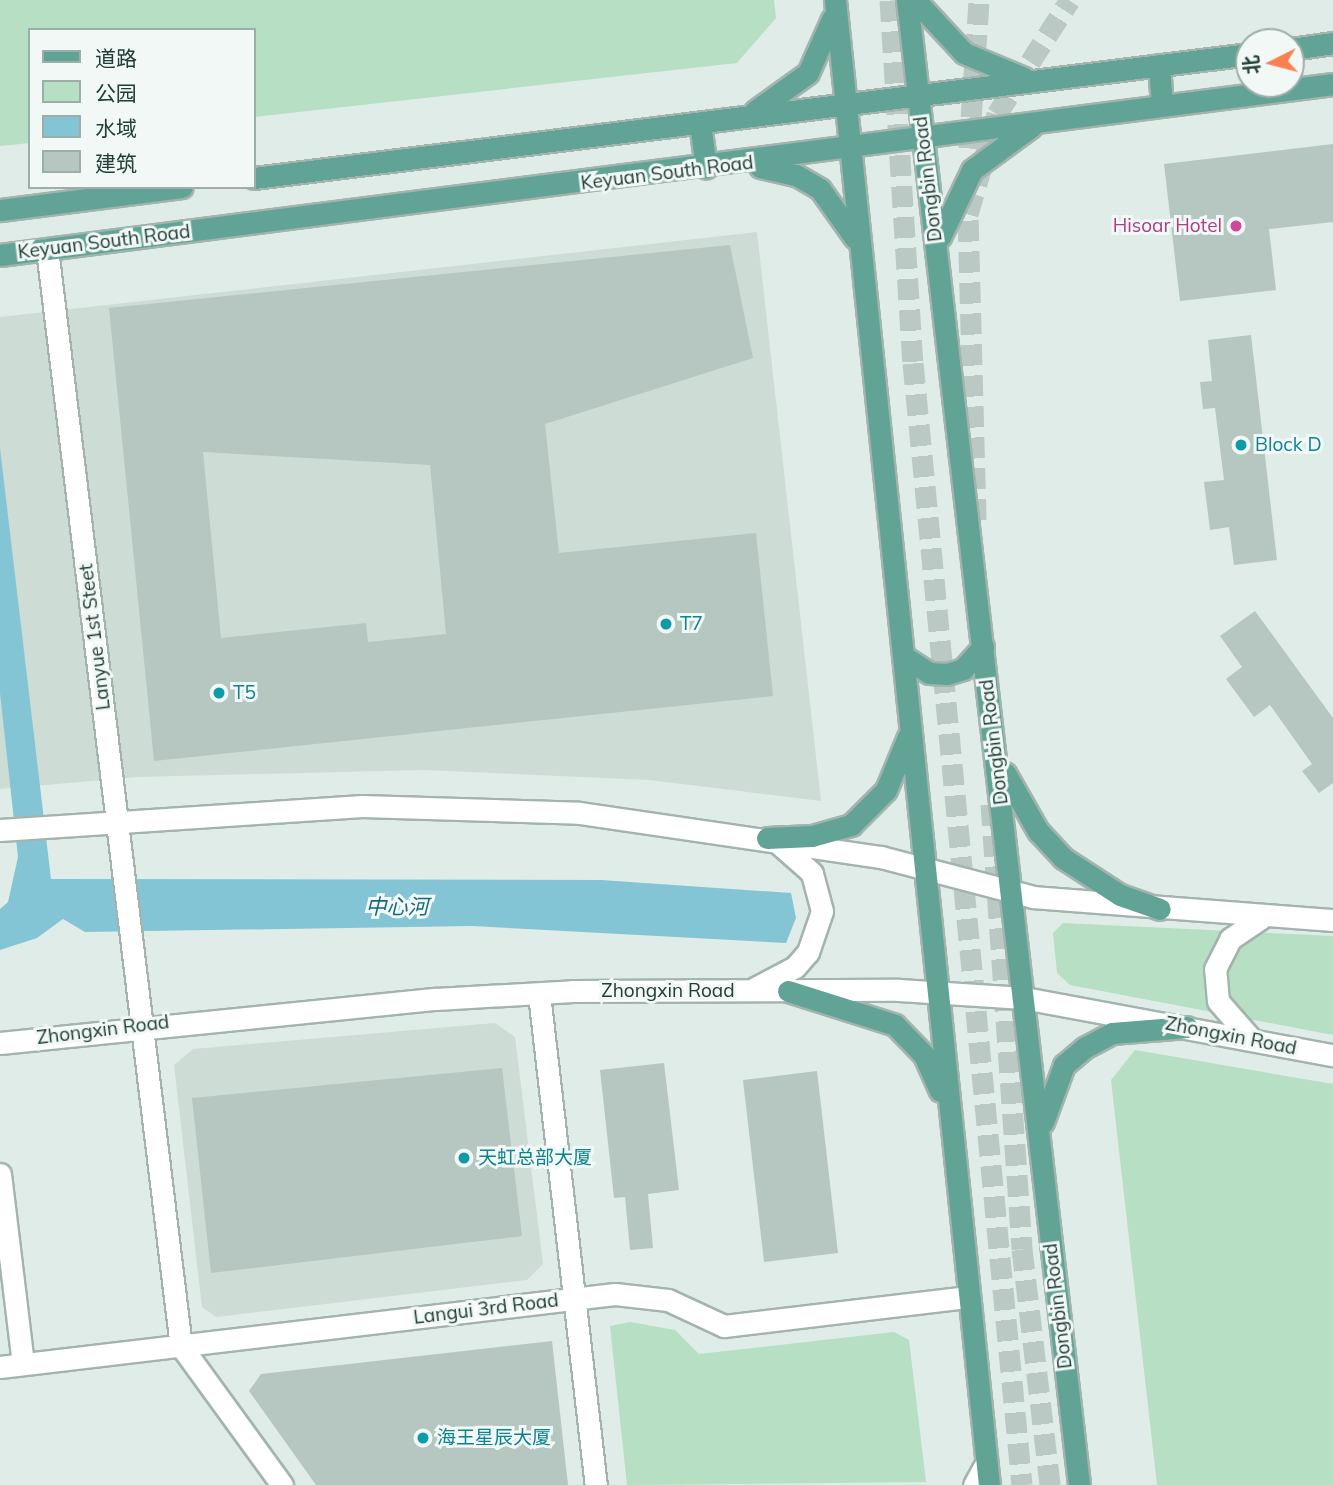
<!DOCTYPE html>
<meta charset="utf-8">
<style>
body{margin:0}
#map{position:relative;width:1333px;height:1485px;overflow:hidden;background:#e0ece7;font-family:Mulish,"Noto Sans SC",sans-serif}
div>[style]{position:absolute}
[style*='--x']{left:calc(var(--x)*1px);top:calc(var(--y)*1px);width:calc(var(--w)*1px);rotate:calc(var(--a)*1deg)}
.built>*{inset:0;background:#cedcd6}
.green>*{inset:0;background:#b7dfc3}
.water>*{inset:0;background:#84c5d5}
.building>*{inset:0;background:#b5c7c0}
.highway-tunnel>*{height:21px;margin-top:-10.5px;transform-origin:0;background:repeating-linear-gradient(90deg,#bac9c4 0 21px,transparent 0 31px)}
.roads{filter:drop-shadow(2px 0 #a3b4af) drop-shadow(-2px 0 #a3b4af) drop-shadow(0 2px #a3b4af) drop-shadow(0 -2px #a3b4af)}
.street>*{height:21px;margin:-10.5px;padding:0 10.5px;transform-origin:10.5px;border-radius:10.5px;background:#fff}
.secondary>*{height:21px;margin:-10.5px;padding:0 10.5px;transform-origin:10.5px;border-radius:10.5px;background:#fff}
.primary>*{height:21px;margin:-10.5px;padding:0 10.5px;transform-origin:10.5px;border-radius:10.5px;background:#61a496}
.dots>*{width:19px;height:19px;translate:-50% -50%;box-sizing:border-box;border:4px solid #f1f8f5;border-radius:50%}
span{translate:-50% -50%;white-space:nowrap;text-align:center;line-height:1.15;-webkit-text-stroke:6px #f1f8f5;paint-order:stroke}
.street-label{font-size:19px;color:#203d37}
.hotel-label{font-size:19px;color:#b23c85}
.right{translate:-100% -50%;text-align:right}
.culture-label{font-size:19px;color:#0d838f}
.left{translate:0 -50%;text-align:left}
.water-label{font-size:21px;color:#16687d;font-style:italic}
.legend{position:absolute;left:28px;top:28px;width:228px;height:161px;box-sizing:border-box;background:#f1f8f5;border:2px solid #9dada9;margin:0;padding:9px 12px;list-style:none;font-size:21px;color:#203d37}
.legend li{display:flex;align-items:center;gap:14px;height:35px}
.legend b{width:35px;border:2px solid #9dada9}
.north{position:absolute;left:1235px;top:28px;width:70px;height:70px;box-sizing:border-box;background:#f1f8f5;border:2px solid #9dada9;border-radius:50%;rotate:264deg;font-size:19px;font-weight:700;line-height:28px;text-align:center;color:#203d37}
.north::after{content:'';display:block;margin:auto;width:24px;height:32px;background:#fb804f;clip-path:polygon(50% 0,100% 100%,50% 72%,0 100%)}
</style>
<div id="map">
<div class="built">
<i style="clip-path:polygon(757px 232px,821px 801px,649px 780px,423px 770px,137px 777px,0 789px,0 317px)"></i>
<i style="clip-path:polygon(495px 1023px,515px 1037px,543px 1264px,527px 1280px,216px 1317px,202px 1307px,174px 1065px,193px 1049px)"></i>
</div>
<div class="green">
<i style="clip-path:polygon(0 0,774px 0,776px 18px,737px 63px,254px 117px,254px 30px,30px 30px,30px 143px,0 146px)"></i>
<i style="clip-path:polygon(1063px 923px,1333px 936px,1333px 1035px,1070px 985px,1057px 973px,1053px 933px)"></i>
<i style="clip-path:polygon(1135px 1050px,1333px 1084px,1333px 1485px,1157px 1485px,1111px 1080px)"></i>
<i style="clip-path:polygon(630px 1322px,675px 1330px,699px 1354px,894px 1332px,909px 1340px,926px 1482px,627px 1485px,610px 1326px)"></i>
</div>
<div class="water">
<i style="clip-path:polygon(0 448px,51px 879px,601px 880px,791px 893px,796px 918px,786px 943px,472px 926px,85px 932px,63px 919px,37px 938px,0 950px,0 909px,8px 902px,18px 857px,0 693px)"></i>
</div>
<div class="building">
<i style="clip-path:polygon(1333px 144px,1333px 222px,1269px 229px,1276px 290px,1180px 301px,1164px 164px)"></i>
<i style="clip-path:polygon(evenodd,730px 245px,753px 358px,545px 424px,559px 553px,756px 533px,773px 696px,154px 761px,109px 308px,730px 245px,203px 452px,430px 465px,446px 634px,368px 642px,366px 623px,221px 638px,203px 452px)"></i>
<i style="clip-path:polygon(1251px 335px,1277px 560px,1234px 565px,1229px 527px,1210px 530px,1204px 482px,1224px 480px,1215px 408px,1203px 409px,1200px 382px,1212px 381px,1208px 340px)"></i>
<i style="clip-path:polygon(1255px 611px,1333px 718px,1333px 783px,1319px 793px,1302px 771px,1312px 764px,1270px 705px,1254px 717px,1226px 679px,1242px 667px,1220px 636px)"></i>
<i style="clip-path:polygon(664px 1063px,679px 1190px,648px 1194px,653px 1248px,630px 1250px,625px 1197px,614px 1198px,600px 1070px)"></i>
<i style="clip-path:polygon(502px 1068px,522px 1236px,211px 1273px,192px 1098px)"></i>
<i style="clip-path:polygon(817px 1071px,838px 1253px,764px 1262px,743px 1080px)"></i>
<i style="clip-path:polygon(552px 1341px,568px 1485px,316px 1485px,249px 1391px,261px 1374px)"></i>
</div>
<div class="highway-tunnel">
<i style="--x:890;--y:0;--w:364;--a:86.4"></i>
<i style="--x:913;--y:363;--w:1127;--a:84.45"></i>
<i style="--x:969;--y:148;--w:148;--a:-86.1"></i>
<i style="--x:976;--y:520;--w:306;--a:-91.5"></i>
<i style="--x:968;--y:214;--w:104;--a:-73.8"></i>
<i style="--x:997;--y:114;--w:135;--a:-57.4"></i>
<i style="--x:991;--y:804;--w:446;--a:86"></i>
<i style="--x:1022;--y:1249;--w:238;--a:83.2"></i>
</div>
<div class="roads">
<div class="street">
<i style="--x:181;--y:1346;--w:172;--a:54"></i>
</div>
<div class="secondary">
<i style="--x:47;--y:249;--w:1105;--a:83.04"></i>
<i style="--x:0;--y:830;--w:363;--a:-3.8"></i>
<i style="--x:362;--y:806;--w:217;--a:1.8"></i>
<i style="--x:579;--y:813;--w:305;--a:8.3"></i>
<i style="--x:881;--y:857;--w:157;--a:14.7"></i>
<i style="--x:1033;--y:897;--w:301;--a:4.4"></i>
<i style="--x:755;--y:988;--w:45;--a:-27.7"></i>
<i style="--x:795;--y:967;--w:20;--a:-49"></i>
<i style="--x:808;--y:952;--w:43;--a:-71.1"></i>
<i style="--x:822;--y:911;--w:39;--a:-105"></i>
<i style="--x:812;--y:873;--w:47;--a:-138.5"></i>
<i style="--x:539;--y:994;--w:494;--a:83.4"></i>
<i style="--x:1251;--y:1039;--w:50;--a:-131"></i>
<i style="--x:1218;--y:1001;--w:32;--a:-95"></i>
<i style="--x:1215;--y:969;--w:34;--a:-63"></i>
<i style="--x:1230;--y:939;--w:37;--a:-34"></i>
<i style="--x:0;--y:1043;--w:438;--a:-5.8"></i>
<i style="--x:436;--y:999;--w:137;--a:-3.3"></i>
<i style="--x:573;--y:991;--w:326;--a:-0.2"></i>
<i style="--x:899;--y:990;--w:125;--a:3.7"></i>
<i style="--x:1024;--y:998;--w:314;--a:10.5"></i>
<i style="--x:0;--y:1174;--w:191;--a:83.1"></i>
<i style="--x:0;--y:1367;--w:619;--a:-6.77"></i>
<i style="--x:615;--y:1294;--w:53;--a:6.5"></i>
<i style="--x:668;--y:1300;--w:62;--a:24.9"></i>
<i style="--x:724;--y:1326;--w:244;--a:-6.8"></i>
<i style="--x:974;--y:1485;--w:25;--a:-61"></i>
</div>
<div class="primary">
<i style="--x:835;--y:0;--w:1493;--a:84.08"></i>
<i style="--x:907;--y:0;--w:1495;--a:83.39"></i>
<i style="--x:915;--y:0;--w:72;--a:47.2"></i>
<i style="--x:964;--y:53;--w:65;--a:22.6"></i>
<i style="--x:1291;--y:49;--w:42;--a:-8.1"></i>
<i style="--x:1159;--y:65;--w:40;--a:85.7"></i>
<i style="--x:755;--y:111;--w:65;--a:-35.6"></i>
<i style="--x:808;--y:73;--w:59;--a:-66"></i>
<i style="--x:700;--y:123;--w:45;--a:82.4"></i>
<i style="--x:760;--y:167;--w:37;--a:13"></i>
<i style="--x:796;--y:175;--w:28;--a:30"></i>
<i style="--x:820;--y:189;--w:60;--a:54.5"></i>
<i style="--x:254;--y:178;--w:1003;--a:-7.1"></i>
<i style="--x:0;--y:210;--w:183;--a:-7.2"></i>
<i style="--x:940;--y:237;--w:74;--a:-64.5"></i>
<i style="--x:972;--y:170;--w:74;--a:-36.3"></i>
<i style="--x:0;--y:255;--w:1344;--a:-7.31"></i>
<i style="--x:903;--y:656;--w:31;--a:33"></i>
<i style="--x:929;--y:673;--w:18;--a:3"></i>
<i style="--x:947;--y:674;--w:17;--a:-17"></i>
<i style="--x:963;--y:669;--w:30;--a:-48"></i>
<i style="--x:1005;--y:773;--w:67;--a:60.4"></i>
<i style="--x:1038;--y:831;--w:37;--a:47"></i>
<i style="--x:1063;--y:858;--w:68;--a:33"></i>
<i style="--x:1120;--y:895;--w:42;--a:19.3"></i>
<i style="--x:767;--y:838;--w:45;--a:-2.5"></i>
<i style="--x:812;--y:836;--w:41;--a:-15.8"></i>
<i style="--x:851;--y:825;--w:49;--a:-45"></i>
<i style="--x:886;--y:790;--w:57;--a:-67.5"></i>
<i style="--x:788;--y:991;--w:112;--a:17.6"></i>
<i style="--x:895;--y:1025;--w:42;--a:46"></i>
<i style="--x:924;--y:1055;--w:39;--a:66"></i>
<i style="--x:1043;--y:1122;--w:61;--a:-69.8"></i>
<i style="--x:1064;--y:1065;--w:26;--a:-40"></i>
<i style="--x:1084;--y:1048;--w:32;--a:-28"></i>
<i style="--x:1112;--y:1033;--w:75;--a:-4.6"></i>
</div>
</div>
<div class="dots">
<i style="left:1236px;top:226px;background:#d1479c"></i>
<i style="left:1241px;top:445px;background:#0f9aa8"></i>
<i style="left:666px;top:624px;background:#0f9aa8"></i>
<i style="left:219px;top:693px;background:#0f9aa8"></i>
<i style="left:464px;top:1158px;background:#0f9aa8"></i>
<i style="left:423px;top:1438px;background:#0f9aa8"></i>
</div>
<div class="street-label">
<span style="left:667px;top:173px;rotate:-7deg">Keyuan South Road</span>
<span style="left:928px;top:179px;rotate:-97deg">Dongbin Road</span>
<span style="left:104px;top:242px;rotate:-7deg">Keyuan South Road</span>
<span style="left:95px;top:637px;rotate:-97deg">Lanyue 1st Steet</span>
<span style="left:994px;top:742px;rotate:-97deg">Dongbin Road</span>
<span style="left:668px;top:991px">Zhongxin Road</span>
<span style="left:103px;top:1030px;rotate:-7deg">Zhongxin Road</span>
<span style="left:1231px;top:1036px;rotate:11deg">Zhongxin Road</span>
<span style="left:1058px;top:1306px;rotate:-97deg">Dongbin Road</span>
<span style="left:486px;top:1309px;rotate:-7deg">Langui 3rd Road</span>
</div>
<div class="hotel-label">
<span class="right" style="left:1222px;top:226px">Hisoar Hotel</span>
</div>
<div class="culture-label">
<span class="left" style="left:1255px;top:445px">Block D</span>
<span class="left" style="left:680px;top:624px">T7</span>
<span class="left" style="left:233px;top:693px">T5</span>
<span class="left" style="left:478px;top:1158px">天虹总部大厦</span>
<span class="left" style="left:437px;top:1438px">海王星辰大厦</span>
</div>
<div class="water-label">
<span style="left:397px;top:906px">中心河</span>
</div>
<ul class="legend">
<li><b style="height:9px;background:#61a496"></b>道路</li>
<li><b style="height:19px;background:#b7dfc3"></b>公园</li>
<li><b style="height:19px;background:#84c5d5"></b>水域</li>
<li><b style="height:19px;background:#b5c7c0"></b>建筑</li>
</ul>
<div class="north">北</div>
</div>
